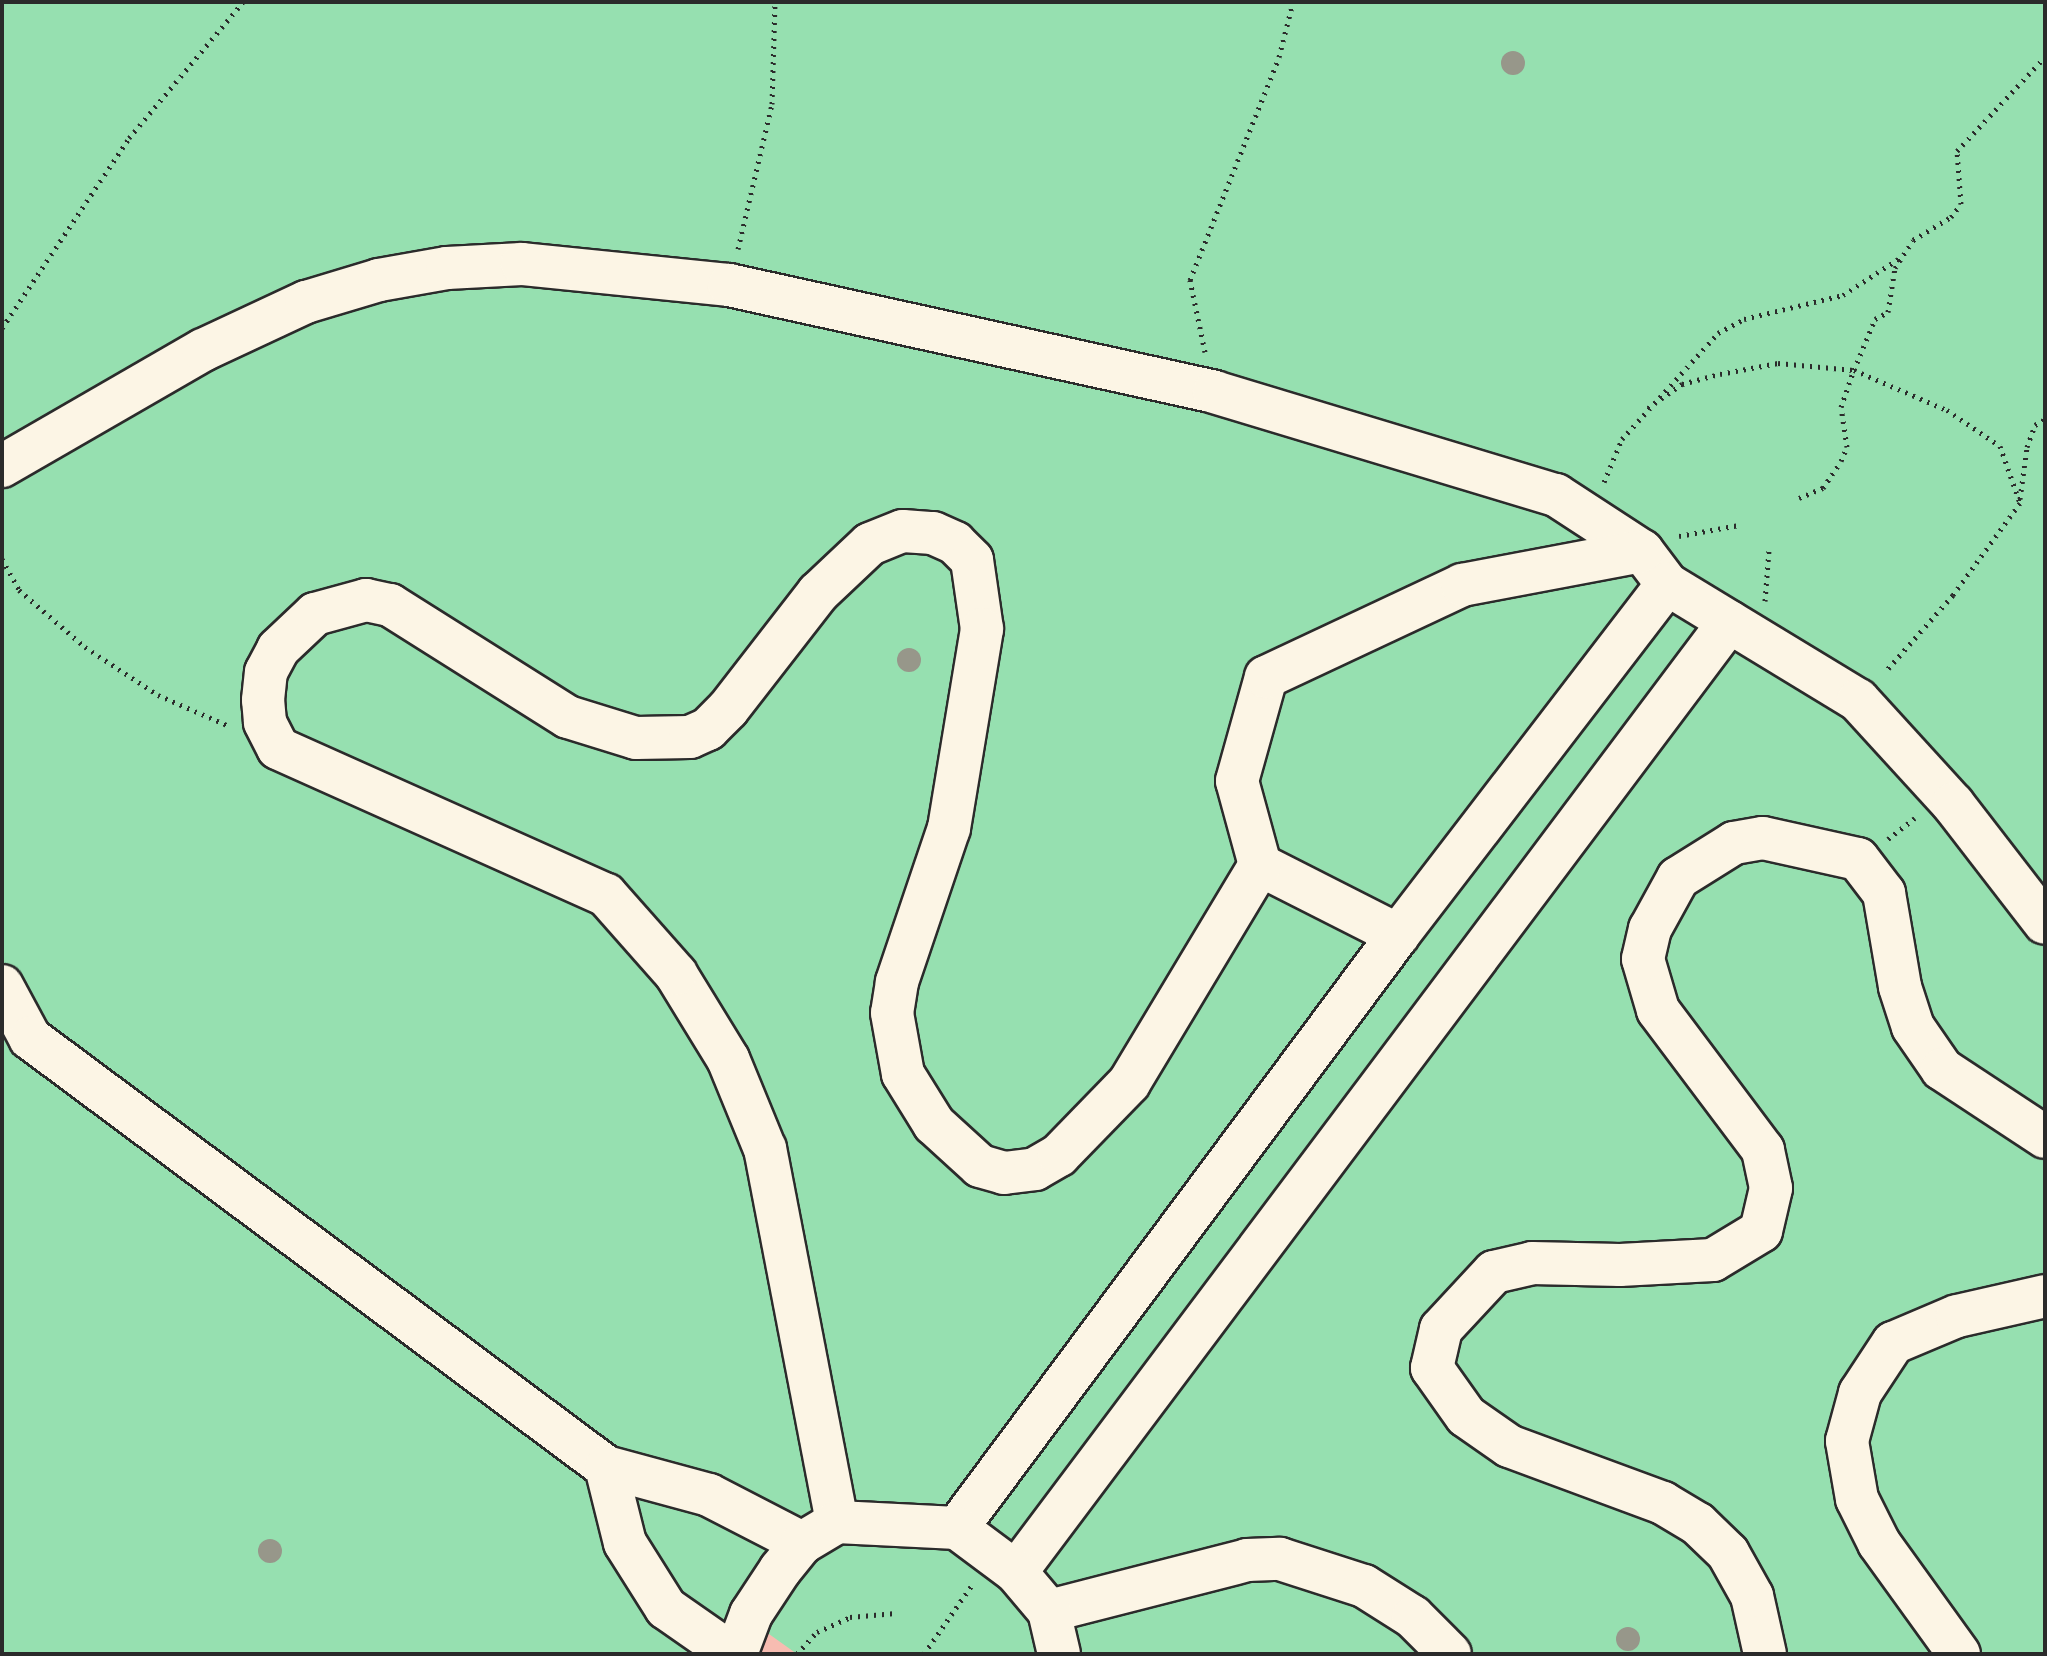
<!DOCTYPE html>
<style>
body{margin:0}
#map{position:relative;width:2047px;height:1656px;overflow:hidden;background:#fae4d5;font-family:"Playpen Sans",sans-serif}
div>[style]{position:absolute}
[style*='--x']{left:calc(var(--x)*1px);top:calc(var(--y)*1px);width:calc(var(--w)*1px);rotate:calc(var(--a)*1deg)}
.green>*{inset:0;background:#96e0b0}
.building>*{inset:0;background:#f7bcb1}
.path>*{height:5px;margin-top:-2.5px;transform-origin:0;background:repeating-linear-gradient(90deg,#2b2b2b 0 2px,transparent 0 8px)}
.roads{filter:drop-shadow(2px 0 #2b2b2b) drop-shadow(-2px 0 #2b2b2b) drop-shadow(0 2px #2b2b2b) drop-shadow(0 -2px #2b2b2b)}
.minor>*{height:42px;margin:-21px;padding:0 21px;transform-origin:21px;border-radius:21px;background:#fcf5e5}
.trees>*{width:24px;height:24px;margin:-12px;border-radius:50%;background:#97978a}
span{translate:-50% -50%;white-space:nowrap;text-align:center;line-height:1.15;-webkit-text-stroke:7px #fcf5e5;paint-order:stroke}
.frame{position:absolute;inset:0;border:4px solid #2b2b2b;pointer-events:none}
</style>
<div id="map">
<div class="green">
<i style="clip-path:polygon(2px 2px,2045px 2px,2045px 1654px,2px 1654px)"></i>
</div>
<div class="building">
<i style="clip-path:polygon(762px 1629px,797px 1654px,757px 1654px)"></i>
</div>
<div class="path">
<i style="--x:738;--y:249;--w:149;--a:-76.8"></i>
<i style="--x:772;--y:104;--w:102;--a:-88.3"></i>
<i style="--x:2;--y:328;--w:229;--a:-56.2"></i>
<i style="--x:129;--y:138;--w:177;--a:-50"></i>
<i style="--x:1205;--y:352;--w:74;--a:-101.8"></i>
<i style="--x:1190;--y:280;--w:240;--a:-68.2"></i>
<i style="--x:1279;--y:57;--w:57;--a:-75.7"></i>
<i style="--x:1648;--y:408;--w:42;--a:-35.2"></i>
<i style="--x:1682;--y:384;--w:39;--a:-15"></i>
<i style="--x:1720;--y:374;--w:59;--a:-10.7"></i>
<i style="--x:1778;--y:363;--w:76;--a:5.3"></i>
<i style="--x:1854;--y:370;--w:55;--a:-67.6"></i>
<i style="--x:1875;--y:319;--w:15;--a:-28"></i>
<i style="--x:1888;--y:312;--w:45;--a:-81"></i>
<i style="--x:1895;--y:268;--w:33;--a:-57"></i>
<i style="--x:1913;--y:240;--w:44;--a:-31.2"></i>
<i style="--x:1951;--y:217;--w:16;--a:-52"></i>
<i style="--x:1961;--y:204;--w:53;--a:-94.3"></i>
<i style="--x:1957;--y:151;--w:129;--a:-46.9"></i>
<i style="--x:1604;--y:482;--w:47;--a:-67.3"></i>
<i style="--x:1622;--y:439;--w:143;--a:-47.8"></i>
<i style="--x:1718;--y:333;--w:30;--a:-28"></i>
<i style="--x:1744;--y:319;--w:102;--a:-13.6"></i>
<i style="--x:1843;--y:295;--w:68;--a:-33"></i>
<i style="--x:1799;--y:498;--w:26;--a:-23"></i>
<i style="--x:1823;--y:488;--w:32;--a:-56"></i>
<i style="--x:1841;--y:461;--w:15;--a:-67"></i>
<i style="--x:1847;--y:447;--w:40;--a:-98.5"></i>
<i style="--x:1841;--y:407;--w:39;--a:-71"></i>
<i style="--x:1854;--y:370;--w:101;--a:23.3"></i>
<i style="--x:1947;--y:410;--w:64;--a:34.2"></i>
<i style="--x:2000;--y:446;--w:60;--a:70.7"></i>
<i style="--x:2020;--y:503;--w:114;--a:126.1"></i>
<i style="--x:1953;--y:595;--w:103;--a:131.4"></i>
<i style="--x:2020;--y:499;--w:52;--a:-82.3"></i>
<i style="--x:2027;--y:447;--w:23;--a:-70"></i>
<i style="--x:2035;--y:425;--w:12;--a:-31"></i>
<i style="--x:1679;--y:536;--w:61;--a:-10.4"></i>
<i style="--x:2;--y:559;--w:35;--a:61"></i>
<i style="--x:19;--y:590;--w:87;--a:40.8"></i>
<i style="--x:85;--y:647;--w:87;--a:33.3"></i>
<i style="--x:158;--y:695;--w:77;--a:23.6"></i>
<i style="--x:1765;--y:601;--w:51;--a:-85.5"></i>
<i style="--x:1888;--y:839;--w:34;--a:-38"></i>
<i style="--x:797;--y:1654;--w:30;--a:-48"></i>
<i style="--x:817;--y:1632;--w:36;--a:-24"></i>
<i style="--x:850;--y:1617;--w:46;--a:-5"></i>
<i style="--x:924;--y:1654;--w:84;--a:-55.2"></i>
</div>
<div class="roads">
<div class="minor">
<i style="--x:2;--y:466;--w:232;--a:-30"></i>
<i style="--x:203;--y:350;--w:114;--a:-25"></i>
<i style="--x:306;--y:302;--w:76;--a:-16.8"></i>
<i style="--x:379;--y:280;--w:69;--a:-10"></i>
<i style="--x:447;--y:268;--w:75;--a:-3.1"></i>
<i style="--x:522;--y:264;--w:208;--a:5.8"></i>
<i style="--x:729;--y:285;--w:497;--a:12.4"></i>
<i style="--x:1214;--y:392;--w:357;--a:16.8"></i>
<i style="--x:1556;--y:495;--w:103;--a:33.1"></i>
<i style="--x:1642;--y:551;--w:41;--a:52.9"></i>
<i style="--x:1667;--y:584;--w:223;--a:31.3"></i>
<i style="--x:1858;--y:700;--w:141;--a:47.6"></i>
<i style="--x:1953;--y:804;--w:150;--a:52.3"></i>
<i style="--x:1260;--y:865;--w:155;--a:26.9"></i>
<i style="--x:2;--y:986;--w:59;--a:61.7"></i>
<i style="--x:30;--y:1038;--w:718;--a:36.68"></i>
<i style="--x:606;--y:1467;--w:107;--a:15.2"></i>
<i style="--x:709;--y:1495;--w:105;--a:27.3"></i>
<i style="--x:606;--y:1467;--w:78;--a:76"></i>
<i style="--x:625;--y:1543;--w:77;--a:57.8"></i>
<i style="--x:666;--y:1608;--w:80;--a:34.9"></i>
<i style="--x:837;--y:1522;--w:380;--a:-100.9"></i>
<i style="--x:765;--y:1149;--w:97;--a:-112.3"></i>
<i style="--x:728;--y:1059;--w:100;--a:-121.5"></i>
<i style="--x:676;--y:974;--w:106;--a:-131.5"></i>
<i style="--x:606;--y:895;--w:359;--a:-155.9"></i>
<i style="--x:278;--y:748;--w:29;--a:-117"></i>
<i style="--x:265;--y:722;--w:22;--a:-95"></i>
<i style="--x:263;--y:700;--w:28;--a:-84"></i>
<i style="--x:266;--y:672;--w:26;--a:-62"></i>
<i style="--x:278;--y:649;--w:51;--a:-43.4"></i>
<i style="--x:315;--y:614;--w:53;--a:-15.4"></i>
<i style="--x:366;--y:600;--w:25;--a:12"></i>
<i style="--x:390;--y:605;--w:210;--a:32.2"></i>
<i style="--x:568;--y:717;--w:71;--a:17.2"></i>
<i style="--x:636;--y:738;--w:54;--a:-1.1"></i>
<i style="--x:690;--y:737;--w:20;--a:-24"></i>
<i style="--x:708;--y:729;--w:28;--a:-45"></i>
<i style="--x:728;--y:709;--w:147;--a:-52.2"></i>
<i style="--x:818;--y:593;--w:71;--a:-43.3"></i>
<i style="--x:870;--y:544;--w:35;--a:-22"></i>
<i style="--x:903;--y:531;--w:30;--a:4"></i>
<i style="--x:933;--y:533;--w:24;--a:24"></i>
<i style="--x:955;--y:543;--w:24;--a:45"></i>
<i style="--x:972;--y:560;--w:70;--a:81.8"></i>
<i style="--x:982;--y:629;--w:202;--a:99.4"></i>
<i style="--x:949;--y:828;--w:163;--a:108.7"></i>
<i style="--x:897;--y:982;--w:31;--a:99"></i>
<i style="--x:892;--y:1013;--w:62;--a:79.8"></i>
<i style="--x:903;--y:1074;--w:59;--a:58.2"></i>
<i style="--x:934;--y:1124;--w:62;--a:42.4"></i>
<i style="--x:980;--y:1166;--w:25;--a:16"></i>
<i style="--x:1004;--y:1173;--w:31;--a:-7"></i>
<i style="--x:1035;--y:1169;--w:28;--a:-30"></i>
<i style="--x:1059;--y:1155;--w:100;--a:-45.8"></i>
<i style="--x:1129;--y:1083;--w:254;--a:-59"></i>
<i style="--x:1260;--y:865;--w:87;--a:-105.3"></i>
<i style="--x:1237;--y:781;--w:108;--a:-74.4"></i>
<i style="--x:1266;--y:677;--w:217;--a:-25.1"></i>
<i style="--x:1462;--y:585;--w:183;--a:-10.7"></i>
<i style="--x:957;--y:1528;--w:739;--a:-53.36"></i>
<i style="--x:1398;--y:935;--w:442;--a:-52.5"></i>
<i style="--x:1016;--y:1572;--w:1188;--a:-53.11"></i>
<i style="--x:1049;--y:1611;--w:204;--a:-14.4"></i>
<i style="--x:1247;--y:1560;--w:33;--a:-2"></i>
<i style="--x:1280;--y:1559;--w:88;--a:17.8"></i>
<i style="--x:1364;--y:1586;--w:58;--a:32.3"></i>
<i style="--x:1413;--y:1617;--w:52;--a:45"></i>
<i style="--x:736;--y:1654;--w:43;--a:-69.4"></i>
<i style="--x:751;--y:1614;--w:53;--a:-56.6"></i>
<i style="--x:780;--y:1570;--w:35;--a:-51"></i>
<i style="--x:802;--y:1543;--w:41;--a:-31"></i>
<i style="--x:837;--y:1522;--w:120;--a:2.9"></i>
<i style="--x:957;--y:1528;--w:74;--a:36.7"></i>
<i style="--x:1016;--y:1572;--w:51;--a:49.8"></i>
<i style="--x:1049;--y:1611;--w:44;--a:76.9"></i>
<i style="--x:1765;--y:1654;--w:59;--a:-102.6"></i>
<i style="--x:1752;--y:1596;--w:49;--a:-119.2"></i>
<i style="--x:1728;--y:1553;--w:42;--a:-136"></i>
<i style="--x:1698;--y:1524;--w:41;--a:-149"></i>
<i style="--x:1663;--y:1503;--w:164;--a:-159.7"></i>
<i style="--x:1509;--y:1446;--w:52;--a:-145.1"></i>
<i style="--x:1466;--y:1416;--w:59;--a:-125.3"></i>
<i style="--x:1432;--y:1368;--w:40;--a:-77"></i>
<i style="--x:1441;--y:1329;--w:78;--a:-47.1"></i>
<i style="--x:1494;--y:1272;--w:39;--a:-13"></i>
<i style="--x:1532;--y:1263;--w:88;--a:1.3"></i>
<i style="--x:1620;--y:1265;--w:93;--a:-3.1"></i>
<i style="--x:1713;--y:1260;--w:56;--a:-31.1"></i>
<i style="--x:1761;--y:1231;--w:44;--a:-76.9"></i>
<i style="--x:1771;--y:1188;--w:39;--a:-102"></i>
<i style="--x:1763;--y:1150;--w:175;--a:-126.9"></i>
<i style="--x:1658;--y:1010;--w:53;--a:-106.4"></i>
<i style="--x:1643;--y:959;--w:31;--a:-77"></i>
<i style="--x:1650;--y:929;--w:58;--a:-61.2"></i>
<i style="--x:1678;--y:878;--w:66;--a:-32"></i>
<i style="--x:1734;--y:843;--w:29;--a:-10"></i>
<i style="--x:1763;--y:838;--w:97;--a:12.5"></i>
<i style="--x:1858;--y:859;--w:43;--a:52.6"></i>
<i style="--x:1884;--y:893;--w:95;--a:80.3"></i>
<i style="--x:1900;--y:987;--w:42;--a:72"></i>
<i style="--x:1913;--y:1027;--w:51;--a:55.4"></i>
<i style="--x:1942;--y:1069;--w:123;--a:33.4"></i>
<i style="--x:1959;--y:1654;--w:137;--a:-125.8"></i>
<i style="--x:1879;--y:1543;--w:49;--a:-116.6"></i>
<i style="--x:1857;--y:1499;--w:59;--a:-99.8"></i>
<i style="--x:1847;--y:1441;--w:50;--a:-74.8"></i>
<i style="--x:1860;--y:1393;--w:60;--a:-56.6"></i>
<i style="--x:1893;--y:1343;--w:69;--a:-22.9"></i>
<i style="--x:1957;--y:1316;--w:90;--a:-12.8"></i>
</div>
</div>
<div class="trees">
<i style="left:1513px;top:63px"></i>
<i style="left:909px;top:660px"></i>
<i style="left:270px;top:1551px"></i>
<i style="left:1628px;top:1639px"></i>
</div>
<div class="frame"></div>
</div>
